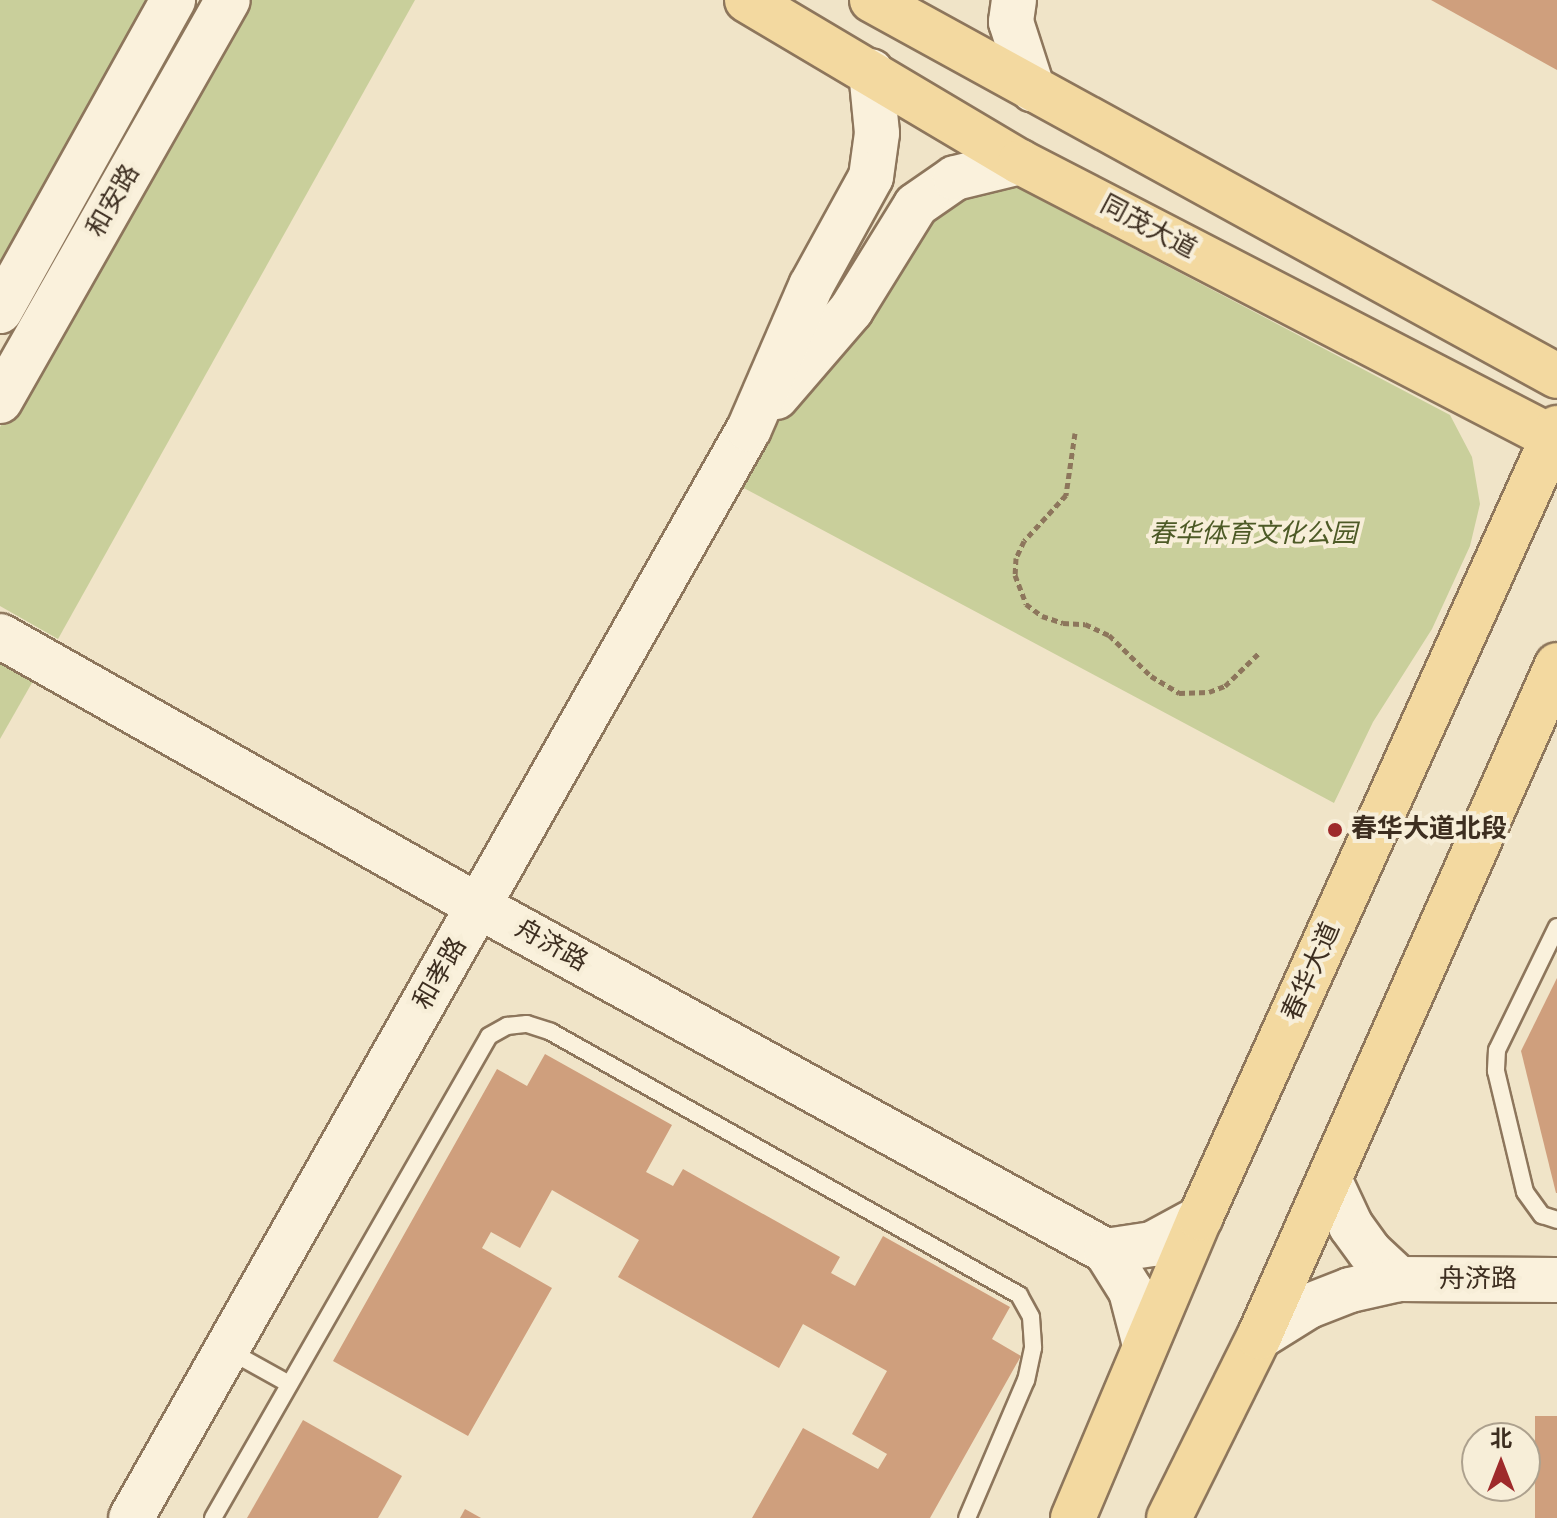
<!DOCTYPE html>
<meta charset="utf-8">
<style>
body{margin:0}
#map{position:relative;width:1557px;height:1518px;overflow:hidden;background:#f0e4c8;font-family:Spectral,"Noto Sans SC",serif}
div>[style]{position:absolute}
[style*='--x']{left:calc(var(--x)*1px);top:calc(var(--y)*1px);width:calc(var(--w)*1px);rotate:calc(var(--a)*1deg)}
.green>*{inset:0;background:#c9cf9b}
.building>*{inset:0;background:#cf9f7d}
.path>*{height:5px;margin-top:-2.5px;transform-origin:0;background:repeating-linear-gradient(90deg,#8d765c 0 6px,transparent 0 10px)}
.roads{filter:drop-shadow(2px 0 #8d765c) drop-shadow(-2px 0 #8d765c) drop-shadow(0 2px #8d765c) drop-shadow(0 -2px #8d765c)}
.lane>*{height:16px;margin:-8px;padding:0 8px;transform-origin:8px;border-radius:8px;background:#faf1dc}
.secondary>*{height:44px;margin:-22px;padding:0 22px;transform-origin:22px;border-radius:22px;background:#faf1dc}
.primary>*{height:44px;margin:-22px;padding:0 22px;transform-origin:22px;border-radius:22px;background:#f3d9a0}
.dots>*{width:22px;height:22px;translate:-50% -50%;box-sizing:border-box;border:4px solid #f7eed8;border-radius:50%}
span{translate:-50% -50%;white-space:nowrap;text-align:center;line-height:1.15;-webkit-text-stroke:8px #f7eed8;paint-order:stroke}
.street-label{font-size:26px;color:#3d2e20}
.park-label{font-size:26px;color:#4d5a26;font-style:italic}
.poi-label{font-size:26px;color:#3d2e20;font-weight:700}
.left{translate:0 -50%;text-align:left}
.north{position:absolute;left:1461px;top:1422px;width:80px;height:80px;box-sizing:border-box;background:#f7eed8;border:2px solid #ada18e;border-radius:50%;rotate:0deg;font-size:22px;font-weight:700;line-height:32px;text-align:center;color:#3d2e20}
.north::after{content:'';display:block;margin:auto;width:28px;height:36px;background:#9e2a2b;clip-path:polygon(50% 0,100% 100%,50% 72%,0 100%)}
</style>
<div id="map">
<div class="green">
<i style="clip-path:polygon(0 0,153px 0,0 273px)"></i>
<i style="clip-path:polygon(244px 0,415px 0,58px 639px,0 606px,0 427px)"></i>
<i style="clip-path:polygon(1011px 184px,1450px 415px,1472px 457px,1480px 504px,1470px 546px,1432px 629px,1373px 722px,1334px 803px,740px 486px,771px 431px,865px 314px,926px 213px,962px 190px)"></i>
<i style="clip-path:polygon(0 663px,33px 681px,0 739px)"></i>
</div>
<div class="building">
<i style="clip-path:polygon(1431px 0,1557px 0,1557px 70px)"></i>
<i style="clip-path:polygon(1557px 978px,1557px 1193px,1556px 1193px,1521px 1051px)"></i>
<i style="clip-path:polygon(545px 1054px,672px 1125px,646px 1172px,673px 1186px,683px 1169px,840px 1257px,831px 1273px,855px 1286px,883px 1236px,1010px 1307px,992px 1339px,1021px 1356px,930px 1518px,752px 1518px,803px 1428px,878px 1469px,887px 1454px,852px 1434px,887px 1371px,803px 1324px,779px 1368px,618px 1277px,639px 1240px,552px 1190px,520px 1248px,491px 1232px,482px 1248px,552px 1288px,468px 1436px,333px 1361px,497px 1069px,527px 1086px)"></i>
<i style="clip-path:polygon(1535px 1416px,1557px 1416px,1557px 1518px,1535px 1518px)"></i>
<i style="clip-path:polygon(303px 1420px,402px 1476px,378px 1518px,247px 1518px)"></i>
<i style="clip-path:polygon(465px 1509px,481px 1518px,460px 1518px)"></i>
</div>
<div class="path">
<i style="--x:1075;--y:433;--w:63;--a:98.3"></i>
<i style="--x:1066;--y:495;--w:62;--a:132.4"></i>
<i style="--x:1024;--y:541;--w:19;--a:115"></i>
<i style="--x:1016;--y:558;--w:17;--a:93"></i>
<i style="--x:1015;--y:575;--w:31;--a:69"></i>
<i style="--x:1026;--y:604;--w:20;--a:37"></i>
<i style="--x:1042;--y:616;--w:22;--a:18"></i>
<i style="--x:1063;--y:623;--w:22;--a:3"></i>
<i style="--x:1085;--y:624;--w:26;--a:25"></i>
<i style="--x:1109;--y:635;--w:59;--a:44.3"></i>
<i style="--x:1151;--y:676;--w:33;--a:31"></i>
<i style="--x:1179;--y:693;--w:30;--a:-2"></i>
<i style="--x:1209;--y:692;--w:17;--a:-21"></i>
<i style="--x:1225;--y:686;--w:49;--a:-44.2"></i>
</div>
<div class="roads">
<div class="lane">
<i style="--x:1557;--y:927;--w:137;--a:116"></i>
<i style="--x:1497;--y:1050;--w:21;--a:93"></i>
<i style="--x:1496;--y:1071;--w:124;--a:76.5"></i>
<i style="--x:1525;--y:1192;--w:29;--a:54"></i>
<i style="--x:1542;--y:1215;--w:16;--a:18"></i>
<i style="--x:228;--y:1350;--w:70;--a:29.1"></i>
<i style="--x:213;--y:1518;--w:555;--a:-60.2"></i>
<i style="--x:489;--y:1036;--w:21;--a:-29"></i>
<i style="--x:507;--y:1026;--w:20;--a:-6"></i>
<i style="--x:527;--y:1024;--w:25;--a:18"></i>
<i style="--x:551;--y:1032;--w:537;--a:29.33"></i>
<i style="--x:1019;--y:1295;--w:25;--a:61"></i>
<i style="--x:1031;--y:1317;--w:31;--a:86"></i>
<i style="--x:1033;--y:1348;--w:33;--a:102"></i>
<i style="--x:1026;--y:1380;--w:150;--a:113.1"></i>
</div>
<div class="secondary">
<i style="--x:1014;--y:0;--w:22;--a:98"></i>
<i style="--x:1011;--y:22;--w:71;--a:72.1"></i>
<i style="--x:0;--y:311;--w:356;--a:-60.9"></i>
<i style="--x:776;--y:397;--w:115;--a:-49.2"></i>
<i style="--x:851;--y:310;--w:123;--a:-58.2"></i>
<i style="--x:916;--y:205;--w:47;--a:-34.7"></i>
<i style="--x:955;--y:178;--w:67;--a:-13.8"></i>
<i style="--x:0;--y:401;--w:461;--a:-60.4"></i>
<i style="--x:0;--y:636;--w:551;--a:29.45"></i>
<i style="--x:480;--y:907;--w:714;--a:28.79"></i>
<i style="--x:1106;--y:1251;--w:47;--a:58"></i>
<i style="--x:1131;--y:1291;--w:56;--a:75.5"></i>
<i style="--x:1330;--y:1181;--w:50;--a:65"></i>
<i style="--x:1351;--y:1226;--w:32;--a:54"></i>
<i style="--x:1370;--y:1252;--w:40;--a:43"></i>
<i style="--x:1106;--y:1251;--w:47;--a:-8.7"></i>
<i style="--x:1152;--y:1244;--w:55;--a:-28.4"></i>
<i style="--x:1259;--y:1337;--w:59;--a:-31.8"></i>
<i style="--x:1309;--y:1306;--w:44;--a:-21.3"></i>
<i style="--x:1350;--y:1290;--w:50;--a:-12.7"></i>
<i style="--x:1399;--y:1279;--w:158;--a:0.4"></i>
<i style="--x:131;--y:1518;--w:1252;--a:-60.43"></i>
<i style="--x:749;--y:429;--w:156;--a:-66.6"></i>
<i style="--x:811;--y:286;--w:124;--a:-61.2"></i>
<i style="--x:871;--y:177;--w:44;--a:-82.2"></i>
<i style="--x:877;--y:133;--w:62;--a:-95.5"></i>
</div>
<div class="primary">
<i style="--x:747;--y:0;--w:317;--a:30.7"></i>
<i style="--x:1020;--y:162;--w:605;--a:27.37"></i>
<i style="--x:872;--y:0;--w:781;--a:28.76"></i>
<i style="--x:1073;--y:1518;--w:326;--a:-67.1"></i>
<i style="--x:1200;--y:1218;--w:867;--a:-65.68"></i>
<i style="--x:1169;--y:1518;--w:202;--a:-63.6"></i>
<i style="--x:1259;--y:1337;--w:735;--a:-66.08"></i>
</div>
</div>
<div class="dots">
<i style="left:1335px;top:830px;background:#9e2a2b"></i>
</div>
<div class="street-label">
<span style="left:114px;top:201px;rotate:-60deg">和安路</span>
<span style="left:1148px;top:228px;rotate:28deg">同茂大道</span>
<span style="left:551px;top:946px;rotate:29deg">舟济路</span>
<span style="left:1312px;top:972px;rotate:-66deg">春华大道</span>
<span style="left:441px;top:974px;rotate:-60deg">和孝路</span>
<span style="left:1478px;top:1280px">舟济路</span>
</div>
<div class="park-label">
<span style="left:1253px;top:535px">春华体育文化公园</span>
</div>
<div class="poi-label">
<span class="left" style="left:1351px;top:830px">春华大道北段</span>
</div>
<div class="north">北</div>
</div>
